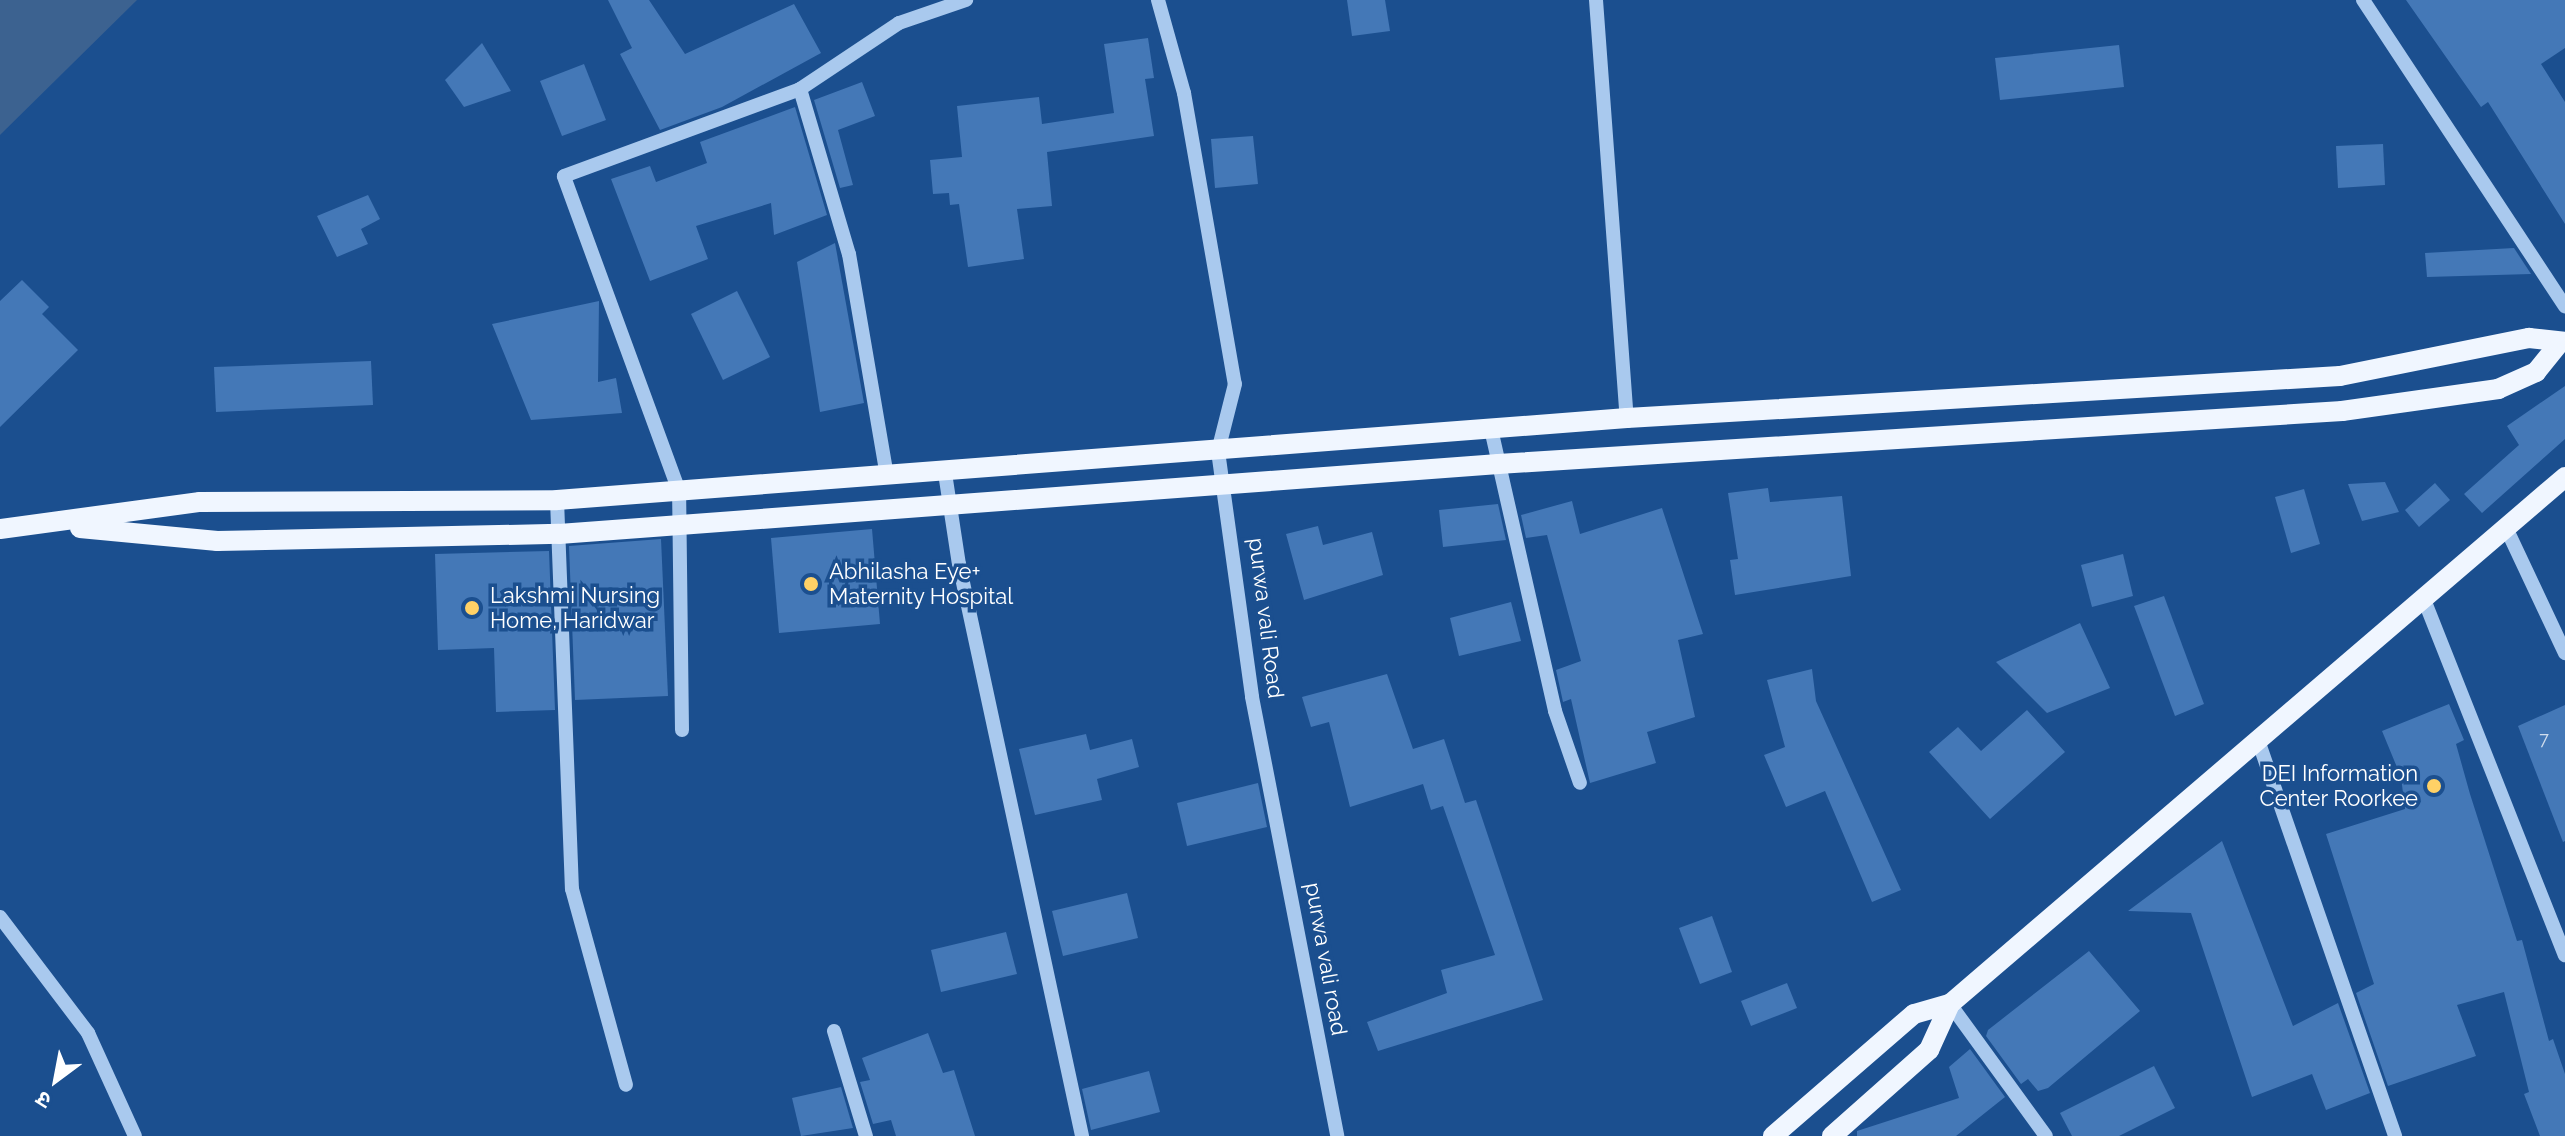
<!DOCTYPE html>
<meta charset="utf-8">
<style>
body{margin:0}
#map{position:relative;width:2565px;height:1136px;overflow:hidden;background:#1b4f8f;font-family:Raleway,"Noto Sans Devanagari",sans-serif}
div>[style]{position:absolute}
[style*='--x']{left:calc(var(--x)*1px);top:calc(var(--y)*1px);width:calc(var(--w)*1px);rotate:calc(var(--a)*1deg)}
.water>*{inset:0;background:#3c6290}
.building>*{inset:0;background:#4478b7}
.minor>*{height:14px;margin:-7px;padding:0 7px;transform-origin:7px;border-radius:7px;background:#a9c9ee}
.major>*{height:20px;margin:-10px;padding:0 10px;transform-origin:10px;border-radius:10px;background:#f0f6ff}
.dots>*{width:22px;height:22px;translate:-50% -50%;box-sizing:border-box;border:4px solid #1b4f8f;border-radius:50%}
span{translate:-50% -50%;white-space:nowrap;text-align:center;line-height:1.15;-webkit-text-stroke:7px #1b4f8f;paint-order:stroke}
.number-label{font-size:18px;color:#d0dded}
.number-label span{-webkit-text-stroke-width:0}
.poi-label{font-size:22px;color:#fff}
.left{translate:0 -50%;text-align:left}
.right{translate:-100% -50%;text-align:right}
.street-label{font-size:22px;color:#fff}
.north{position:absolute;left:16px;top:1040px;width:80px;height:80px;-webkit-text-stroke:6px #1b4f8f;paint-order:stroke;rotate:212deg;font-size:22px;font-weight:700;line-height:32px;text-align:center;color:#fff}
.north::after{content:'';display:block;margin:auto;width:28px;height:36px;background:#fff;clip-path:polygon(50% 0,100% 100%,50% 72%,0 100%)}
</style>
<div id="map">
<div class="water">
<i style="clip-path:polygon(0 0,137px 0,0 135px)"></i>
</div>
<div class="building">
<i style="clip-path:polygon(608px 0,649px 0,685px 54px,794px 4px,821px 53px,722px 107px,660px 130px,620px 54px,632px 48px)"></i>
<i style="clip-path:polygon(1347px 0,1385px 0,1390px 31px,1352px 36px)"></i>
<i style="clip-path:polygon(2406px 0,2565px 0,2565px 48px,2541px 64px,2565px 102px,2565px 224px,2488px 102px,2481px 107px)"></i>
<i style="clip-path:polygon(1148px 38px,1154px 78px,1145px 79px,1154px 136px,1047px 152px,1052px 206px,1017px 209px,1024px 259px,968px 267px,959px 204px,950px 205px,949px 193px,933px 194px,930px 160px,962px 157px,957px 106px,1039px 97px,1042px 124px,1114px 113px,1104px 44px)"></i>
<i style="clip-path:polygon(482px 43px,511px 91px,464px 107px,445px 80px)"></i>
<i style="clip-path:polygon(2119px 45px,2124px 87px,2000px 100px,1995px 58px)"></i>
<i style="clip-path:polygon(584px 64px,606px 120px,562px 136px,540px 81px)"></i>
<i style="clip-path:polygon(862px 82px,875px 116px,838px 130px,853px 185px,840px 188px,814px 100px)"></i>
<i style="clip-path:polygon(795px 107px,827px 215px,774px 235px,771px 203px,696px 226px,708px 259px,650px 281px,611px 179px,650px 166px,656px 182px,707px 163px,700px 142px)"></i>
<i style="clip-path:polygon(1253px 136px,1258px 184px,1215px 188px,1211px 139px)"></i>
<i style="clip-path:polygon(2383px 144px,2385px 185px,2338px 188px,2336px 146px)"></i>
<i style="clip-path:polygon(368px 195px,380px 219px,361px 229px,368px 244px,337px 257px,317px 216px)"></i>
<i style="clip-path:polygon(835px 243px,864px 403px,820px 412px,797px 262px)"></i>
<i style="clip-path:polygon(2514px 248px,2531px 274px,2427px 277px,2425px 253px)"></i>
<i style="clip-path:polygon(22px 280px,49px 307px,42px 314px,78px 350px,0 427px,0 301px)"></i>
<i style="clip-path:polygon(737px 291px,770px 357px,723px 380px,691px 314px)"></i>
<i style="clip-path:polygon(599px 301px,598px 382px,616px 378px,622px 413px,531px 420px,492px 324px)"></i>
<i style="clip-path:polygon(371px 361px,373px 405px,216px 412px,214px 367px)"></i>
<i style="clip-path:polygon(2565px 386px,2565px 439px,2482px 513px,2464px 494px,2519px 445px,2507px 426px)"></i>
<i style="clip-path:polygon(2385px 482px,2399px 512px,2362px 521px,2348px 484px)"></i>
<i style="clip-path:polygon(2435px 483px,2450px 500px,2419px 527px,2405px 510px)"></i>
<i style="clip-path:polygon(1768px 488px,1770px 502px,1842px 496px,1851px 576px,1735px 595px,1730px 560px,1738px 559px,1728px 493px)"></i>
<i style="clip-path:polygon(2304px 489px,2320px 544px,2291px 553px,2275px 497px)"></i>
<i style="clip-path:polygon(1572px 501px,1580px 534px,1662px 508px,1703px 634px,1678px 640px,1695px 717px,1647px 732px,1656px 763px,1590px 783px,1571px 699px,1563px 702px,1556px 670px,1581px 661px,1547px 535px,1526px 538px,1521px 515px)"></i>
<i style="clip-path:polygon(1498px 504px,1506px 540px,1443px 547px,1439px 510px)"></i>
<i style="clip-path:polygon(1318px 526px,1323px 545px,1372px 532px,1383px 575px,1304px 600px,1286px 534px)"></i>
<i style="clip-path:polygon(872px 529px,880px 624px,779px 633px,771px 538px)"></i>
<i style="clip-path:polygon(661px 539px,668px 696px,575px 700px,569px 546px)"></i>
<i style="clip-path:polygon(549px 551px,555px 710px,496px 712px,494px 648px,438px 650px,435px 554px)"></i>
<i style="clip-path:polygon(2123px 554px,2133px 596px,2092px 607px,2081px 565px)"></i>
<i style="clip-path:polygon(2164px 596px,2204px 704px,2175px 716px,2134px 606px)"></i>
<i style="clip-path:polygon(1511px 602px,1521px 641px,1459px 656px,1450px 618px)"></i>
<i style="clip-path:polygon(2080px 623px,2110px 688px,2047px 713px,1996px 662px)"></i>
<i style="clip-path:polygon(1812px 669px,1816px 701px,1901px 890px,1872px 902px,1825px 791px,1786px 807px,1764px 755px,1785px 747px,1767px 680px)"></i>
<i style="clip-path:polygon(1387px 674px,1413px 749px,1444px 739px,1465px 803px,1476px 800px,1543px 1000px,1378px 1051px,1367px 1022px,1447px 993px,1441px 970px,1495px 955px,1443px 806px,1431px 810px,1423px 784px,1350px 807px,1329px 722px,1311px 727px,1302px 697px)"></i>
<i style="clip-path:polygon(2449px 704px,2464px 740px,2456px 744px,2470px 794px,2517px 941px,2522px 940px,2549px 1041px,2553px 1039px,2565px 1074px,2565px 1136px,2540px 1136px,2524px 1094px,2529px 1092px,2504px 992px,2457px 1005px,2476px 1056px,2388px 1086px,2356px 993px,2374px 984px,2326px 834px,2405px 809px,2401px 777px,2382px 731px)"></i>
<i style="clip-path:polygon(2565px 705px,2565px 841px,2563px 842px,2518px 726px)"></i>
<i style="clip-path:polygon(2027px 710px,2065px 752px,1990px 819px,1929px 752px,1958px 727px,1981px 751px)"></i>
<i style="clip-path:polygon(1086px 734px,1090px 750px,1132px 739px,1139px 767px,1097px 779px,1102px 800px,1035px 815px,1019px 749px)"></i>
<i style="clip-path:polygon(1258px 783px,1267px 827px,1187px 846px,1177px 803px)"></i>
<i style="clip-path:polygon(2222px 841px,2293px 1026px,2338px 1003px,2370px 1093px,2326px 1110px,2312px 1074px,2252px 1097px,2191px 913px,2128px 911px)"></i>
<i style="clip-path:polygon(1127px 893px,1138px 938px,1063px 956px,1052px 911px)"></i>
<i style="clip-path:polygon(1712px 916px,1732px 972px,1700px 984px,1679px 928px)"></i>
<i style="clip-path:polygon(1006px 932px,1017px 974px,941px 992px,931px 950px)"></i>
<i style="clip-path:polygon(2089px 951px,2140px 1011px,2048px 1088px,2038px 1091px,2028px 1079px,2021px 1084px,1986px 1036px,1988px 1030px)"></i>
<i style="clip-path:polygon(1787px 983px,1797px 1008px,1751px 1026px,1741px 1001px)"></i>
<i style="clip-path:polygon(928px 1033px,943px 1073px,954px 1070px,975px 1136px,896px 1136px,891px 1120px,873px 1124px,860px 1082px,870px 1080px,862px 1058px)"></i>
<i style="clip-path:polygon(1970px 1049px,2005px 1097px,1956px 1136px,1857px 1136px,1857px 1131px,1959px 1098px,1949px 1067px)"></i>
<i style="clip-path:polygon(2154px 1066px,2175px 1108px,2119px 1136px,2072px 1136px,2060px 1113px)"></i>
<i style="clip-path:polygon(1149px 1071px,1160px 1112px,1091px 1130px,1082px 1089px)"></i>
<i style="clip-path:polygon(841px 1087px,853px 1128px,801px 1136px,792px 1098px)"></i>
</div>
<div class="minor">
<i style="--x:1158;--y:0;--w:97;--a:74.4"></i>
<i style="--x:1184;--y:93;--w:295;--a:80.1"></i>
<i style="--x:1235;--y:384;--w:69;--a:104.2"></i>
<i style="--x:1218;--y:451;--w:248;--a:82.1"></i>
<i style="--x:1252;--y:697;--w:447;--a:79"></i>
<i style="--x:1596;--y:0;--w:419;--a:85.8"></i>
<i style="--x:2363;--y:0;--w:367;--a:56.6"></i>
<i style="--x:800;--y:89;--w:172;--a:73.5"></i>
<i style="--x:849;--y:254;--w:226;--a:80.3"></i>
<i style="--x:1491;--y:429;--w:289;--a:77.2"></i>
<i style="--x:1555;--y:711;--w:76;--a:70.9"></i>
<i style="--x:945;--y:473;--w:92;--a:81.3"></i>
<i style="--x:959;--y:564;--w:585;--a:77.86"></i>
<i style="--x:557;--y:500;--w:389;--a:87.8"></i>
<i style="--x:572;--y:889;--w:203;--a:74.6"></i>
<i style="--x:2508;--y:532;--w:134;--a:64.8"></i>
<i style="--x:2425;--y:602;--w:380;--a:68.4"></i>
<i style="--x:682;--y:730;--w:239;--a:-90.7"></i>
<i style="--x:679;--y:491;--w:335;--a:-110.1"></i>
<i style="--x:564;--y:176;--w:252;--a:-20.2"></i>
<i style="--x:800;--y:89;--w:119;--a:-33.7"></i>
<i style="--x:899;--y:23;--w:71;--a:-18.9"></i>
<i style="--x:2259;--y:743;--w:416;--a:70.9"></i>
<i style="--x:0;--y:917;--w:146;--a:52.8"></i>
<i style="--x:88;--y:1033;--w:113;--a:65.5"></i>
<i style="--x:1950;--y:1004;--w:163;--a:54"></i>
<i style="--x:834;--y:1031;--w:110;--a:73.1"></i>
</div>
<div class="major">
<i style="--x:80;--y:528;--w:138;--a:5.4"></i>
<i style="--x:217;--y:541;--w:342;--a:-1.2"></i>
<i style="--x:559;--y:534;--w:942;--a:-4.26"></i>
<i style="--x:1498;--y:464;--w:846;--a:-3.59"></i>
<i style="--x:2342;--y:411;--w:158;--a:-8"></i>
<i style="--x:2498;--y:389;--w:42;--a:-24.1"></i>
<i style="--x:2536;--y:372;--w:36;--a:-51"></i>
<i style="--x:0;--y:529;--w:202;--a:-7.7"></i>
<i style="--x:200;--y:502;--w:357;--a:-0.3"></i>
<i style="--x:557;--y:500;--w:1073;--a:-4.38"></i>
<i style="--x:1627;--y:418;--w:714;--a:-3.37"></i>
<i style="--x:2340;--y:376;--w:193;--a:-11.4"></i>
<i style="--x:2529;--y:338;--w:36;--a:6"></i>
<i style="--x:1773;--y:1136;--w:186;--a:-40.9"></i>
<i style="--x:1914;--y:1014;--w:37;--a:-16"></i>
<i style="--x:1832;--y:1136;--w:130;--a:-41.6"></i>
<i style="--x:1929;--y:1050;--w:51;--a:-65.5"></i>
<i style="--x:1950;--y:1004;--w:810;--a:-40.59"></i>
</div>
<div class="dots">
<i style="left:811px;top:584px;background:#ffd166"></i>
<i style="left:472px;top:608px;background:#ffd166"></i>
<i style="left:2434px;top:786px;background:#ffd166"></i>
</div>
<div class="number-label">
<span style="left:2544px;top:739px">7</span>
</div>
<div class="poi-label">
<span class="left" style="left:829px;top:584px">Abhilasha Eye+<br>Maternity Hospital</span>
<span class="left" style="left:490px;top:608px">Lakshmi Nursing<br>Home, Haridwar</span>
<span class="right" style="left:2418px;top:786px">DEI Information<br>Center Roorkee</span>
</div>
<div class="street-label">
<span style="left:1266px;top:618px;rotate:83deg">purwa vali Road</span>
<span style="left:1326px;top:959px;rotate:80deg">purwa vali road</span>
</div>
<div class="north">उ</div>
</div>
